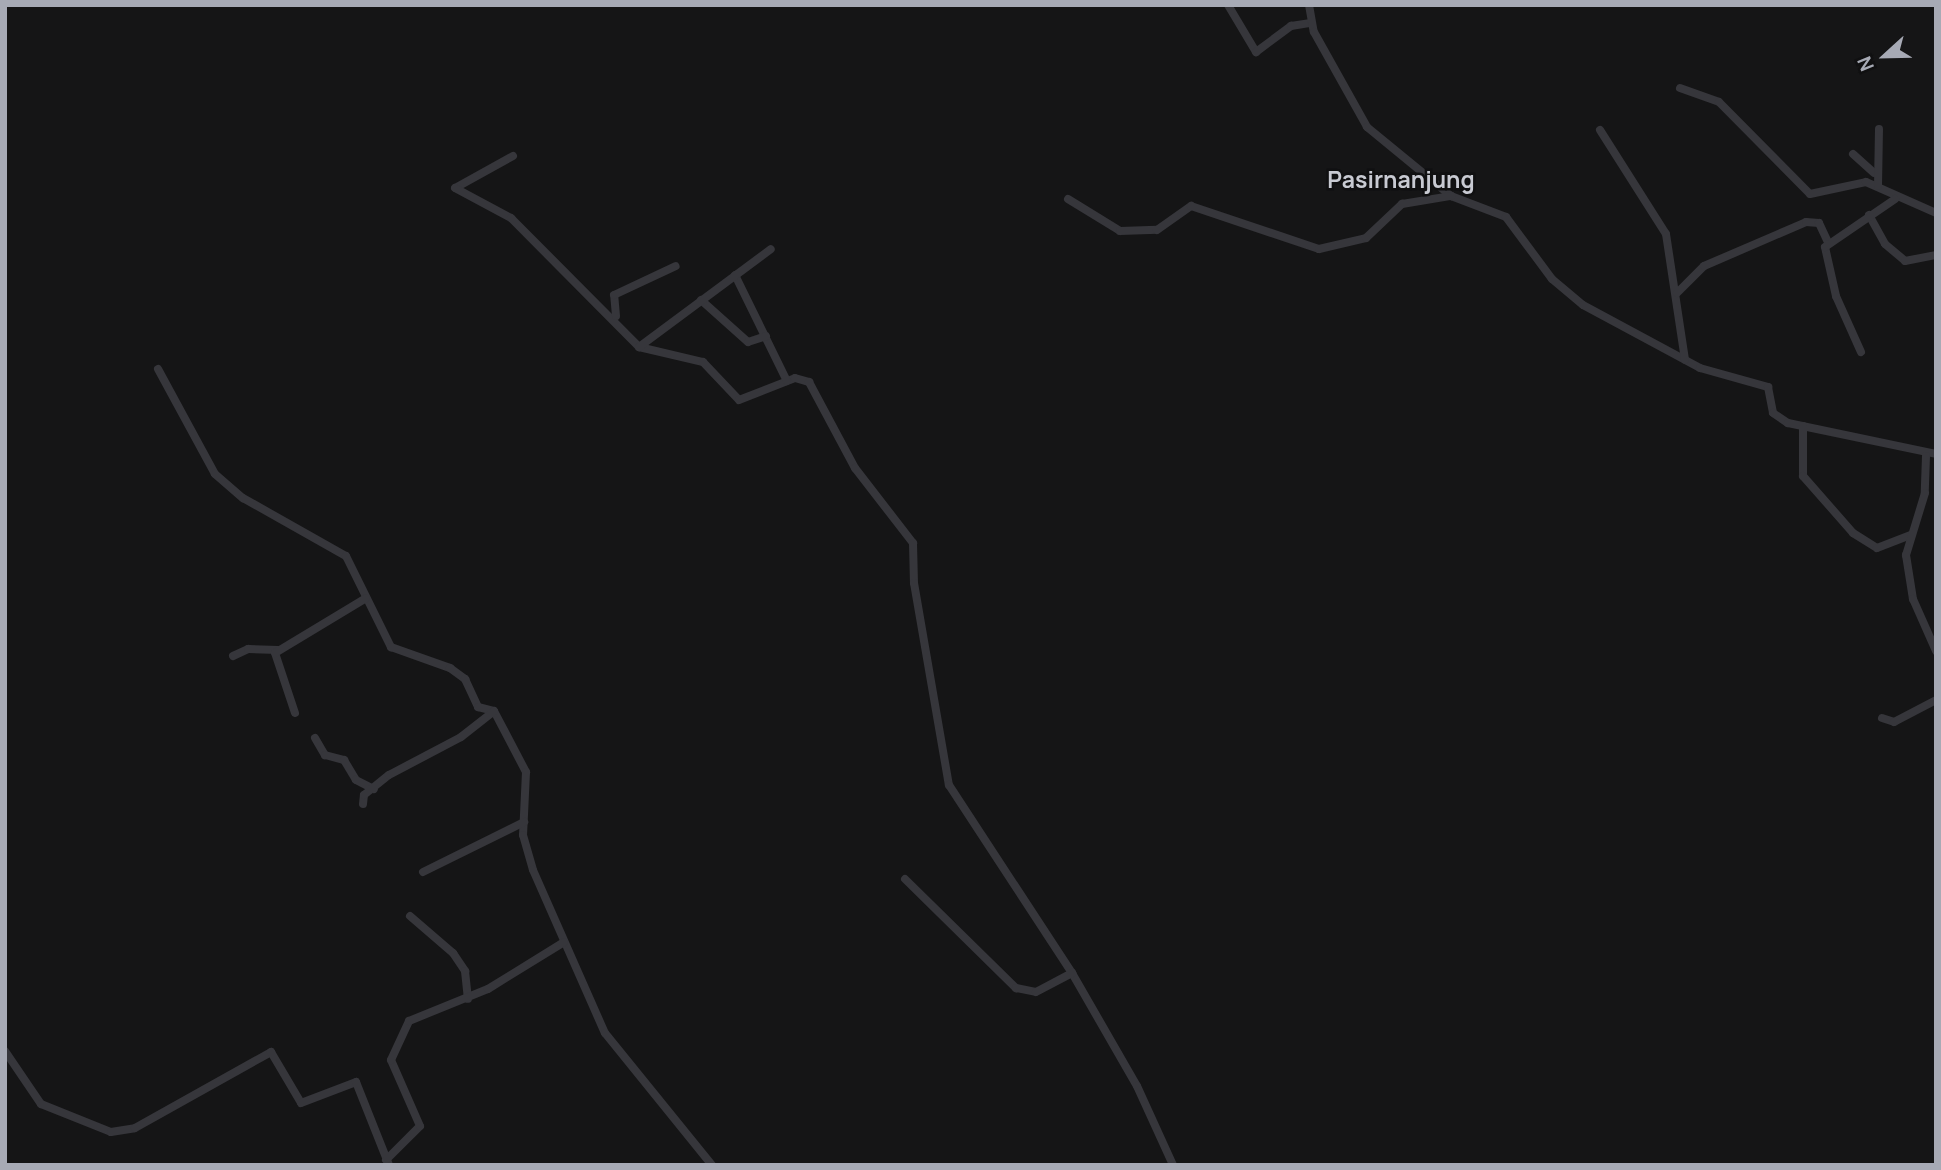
<!DOCTYPE html>
<style>
body{margin:0}
#map{position:relative;width:1941px;height:1170px;overflow:hidden;background:#151516;font-family:Manrope,sans-serif}
div>[style]{position:absolute}
[style*='--x']{left:calc(var(--x)*1px);top:calc(var(--y)*1px);width:calc(var(--w)*1px);rotate:calc(var(--a)*1deg)}
.street>*{height:8px;margin:-4px;padding:0 4px;transform-origin:4px;border-radius:4px;background:#36363b}
span{translate:-50% -50%;white-space:nowrap;text-align:center;line-height:1.15;-webkit-text-stroke:5px #101011;paint-order:stroke}
.quarter-label{font-size:23px;color:#c8cad2;font-weight:700}
.frame{position:absolute;inset:0;border:7px solid #a7aab5;pointer-events:none}
.north{position:absolute;left:1850px;top:21px;width:70px;height:70px;-webkit-text-stroke:5px #101011;paint-order:stroke;rotate:248deg;font-size:19px;font-weight:700;line-height:28px;text-align:center;color:#a7aab5}
.north::after{content:'';display:block;margin:auto;width:24px;height:32px;background:#a7aab5;clip-path:polygon(50% 0,100% 100%,50% 72%,0 100%)}
</style>
<div id="map">
<div class="street">
<i style="--x:1228;--y:5;--w:55;--a:59.2"></i>
<i style="--x:1256;--y:52;--w:44;--a:-36.6"></i>
<i style="--x:1291;--y:26;--w:20;--a:-9"></i>
<i style="--x:1309;--y:5;--w:27;--a:80"></i>
<i style="--x:1314;--y:32;--w:109;--a:60.8"></i>
<i style="--x:1367;--y:127;--w:109;--a:39.4"></i>
<i style="--x:1451;--y:196;--w:59;--a:20.9"></i>
<i style="--x:1506;--y:217;--w:77;--a:53.4"></i>
<i style="--x:1552;--y:279;--w:40;--a:40"></i>
<i style="--x:1583;--y:305;--w:133;--a:28.3"></i>
<i style="--x:1700;--y:368;--w:71;--a:15.6"></i>
<i style="--x:1768;--y:387;--w:26;--a:79"></i>
<i style="--x:1773;--y:413;--w:18;--a:34"></i>
<i style="--x:1788;--y:423;--w:151;--a:11.8"></i>
<i style="--x:1680;--y:88;--w:41;--a:19.7"></i>
<i style="--x:1719;--y:102;--w:129;--a:45.3"></i>
<i style="--x:1810;--y:194;--w:57;--a:-12.1"></i>
<i style="--x:1866;--y:182;--w:77;--a:23.9"></i>
<i style="--x:1600;--y:130;--w:123;--a:57.6"></i>
<i style="--x:1666;--y:234;--w:127;--a:81.4"></i>
<i style="--x:1853;--y:154;--w:28;--a:42"></i>
<i style="--x:513;--y:156;--w:66;--a:151.1"></i>
<i style="--x:455;--y:188;--w:64;--a:28.2"></i>
<i style="--x:511;--y:218;--w:182;--a:45.2"></i>
<i style="--x:639;--y:347;--w:66;--a:13.2"></i>
<i style="--x:703;--y:362;--w:52;--a:46.5"></i>
<i style="--x:739;--y:400;--w:60;--a:-21.4"></i>
<i style="--x:795;--y:378;--w:15;--a:16"></i>
<i style="--x:809;--y:382;--w:98;--a:61.9"></i>
<i style="--x:855;--y:468;--w:95;--a:52.3"></i>
<i style="--x:913;--y:543;--w:40;--a:88.6"></i>
<i style="--x:914;--y:583;--w:205;--a:80.2"></i>
<i style="--x:949;--y:785;--w:225;--a:56.8"></i>
<i style="--x:1072;--y:973;--w:130;--a:60.1"></i>
<i style="--x:1137;--y:1086;--w:87;--a:65.5"></i>
<i style="--x:1878;--y:186;--w:57;--a:-89"></i>
<i style="--x:1068;--y:199;--w:61;--a:31.6"></i>
<i style="--x:1120;--y:231;--w:37;--a:-2"></i>
<i style="--x:1157;--y:230;--w:42;--a:-35.2"></i>
<i style="--x:1191;--y:206;--w:135;--a:18.6"></i>
<i style="--x:1319;--y:249;--w:48;--a:-13.2"></i>
<i style="--x:1366;--y:238;--w:50;--a:-43.4"></i>
<i style="--x:1402;--y:204;--w:50;--a:-9.3"></i>
<i style="--x:1869;--y:215;--w:33;--a:61"></i>
<i style="--x:1885;--y:244;--w:26;--a:40"></i>
<i style="--x:1905;--y:261;--w:32;--a:-11"></i>
<i style="--x:735;--y:275;--w:118;--a:63.9"></i>
<i style="--x:1677;--y:293;--w:38;--a:-45"></i>
<i style="--x:1704;--y:266;--w:111;--a:-23.3"></i>
<i style="--x:1806;--y:222;--w:13;--a:4"></i>
<i style="--x:1819;--y:223;--w:21;--a:65"></i>
<i style="--x:701;--y:300;--w:63;--a:41.8"></i>
<i style="--x:748;--y:342;--w:19;--a:-18"></i>
<i style="--x:616;--y:316;--w:21;--a:-95"></i>
<i style="--x:614;--y:295;--w:68;--a:-25.1"></i>
<i style="--x:639;--y:347;--w:164;--a:-36.6"></i>
<i style="--x:1861;--y:352;--w:61;--a:-114.1"></i>
<i style="--x:1836;--y:296;--w:50;--a:-102.7"></i>
<i style="--x:1825;--y:247;--w:85;--a:-34.4"></i>
<i style="--x:158;--y:369;--w:119;--a:61.5"></i>
<i style="--x:215;--y:474;--w:37;--a:41"></i>
<i style="--x:243;--y:498;--w:118;--a:29.4"></i>
<i style="--x:346;--y:556;--w:102;--a:63.7"></i>
<i style="--x:391;--y:647;--w:63;--a:19.6"></i>
<i style="--x:450;--y:668;--w:19;--a:36"></i>
<i style="--x:465;--y:679;--w:31;--a:65"></i>
<i style="--x:478;--y:707;--w:16;--a:14"></i>
<i style="--x:494;--y:711;--w:69;--a:62.3"></i>
<i style="--x:526;--y:772;--w:63;--a:92.7"></i>
<i style="--x:523;--y:835;--w:36;--a:74"></i>
<i style="--x:533;--y:870;--w:178;--a:66.2"></i>
<i style="--x:605;--y:1033;--w:170;--a:51"></i>
<i style="--x:1803;--y:426;--w:50;--a:90"></i>
<i style="--x:1803;--y:476;--w:76;--a:48.7"></i>
<i style="--x:1853;--y:533;--w:28;--a:32"></i>
<i style="--x:1877;--y:548;--w:36;--a:-21"></i>
<i style="--x:1926;--y:456;--w:37;--a:92"></i>
<i style="--x:1925;--y:493;--w:65;--a:107"></i>
<i style="--x:1906;--y:555;--w:45;--a:81"></i>
<i style="--x:1913;--y:599;--w:57;--a:66.1"></i>
<i style="--x:233;--y:656;--w:17;--a:-25"></i>
<i style="--x:248;--y:649;--w:30;--a:2"></i>
<i style="--x:295;--y:713;--w:63;--a:-108.4"></i>
<i style="--x:275;--y:653;--w:106;--a:-31.1"></i>
<i style="--x:1882;--y:718;--w:13;--a:18"></i>
<i style="--x:1894;--y:722;--w:47;--a:-27.6"></i>
<i style="--x:315;--y:738;--w:20;--a:60"></i>
<i style="--x:325;--y:755;--w:20;--a:15"></i>
<i style="--x:344;--y:760;--w:23;--a:59"></i>
<i style="--x:356;--y:780;--w:20;--a:27"></i>
<i style="--x:363;--y:804;--w:9;--a:-84"></i>
<i style="--x:364;--y:795;--w:32;--a:-39"></i>
<i style="--x:389;--y:775;--w:81;--a:-27.8"></i>
<i style="--x:461;--y:737;--w:42;--a:-38.2"></i>
<i style="--x:423;--y:872;--w:113;--a:-26.3"></i>
<i style="--x:905;--y:879;--w:156;--a:44.5"></i>
<i style="--x:1016;--y:988;--w:20;--a:11"></i>
<i style="--x:1036;--y:992;--w:41;--a:-27.8"></i>
<i style="--x:410;--y:916;--w:57;--a:40.7"></i>
<i style="--x:453;--y:953;--w:22;--a:56"></i>
<i style="--x:465;--y:971;--w:28;--a:84"></i>
<i style="--x:5;--y:1051;--w:64;--a:55.8"></i>
<i style="--x:41;--y:1104;--w:75;--a:21.8"></i>
<i style="--x:111;--y:1132;--w:24;--a:-9"></i>
<i style="--x:135;--y:1128;--w:156;--a:-29.2"></i>
<i style="--x:271;--y:1052;--w:59;--a:59.5"></i>
<i style="--x:301;--y:1103;--w:59;--a:-20.9"></i>
<i style="--x:356;--y:1082;--w:89;--a:68.3"></i>
<i style="--x:386;--y:1160;--w:48;--a:-45"></i>
<i style="--x:420;--y:1126;--w:72;--a:-113.7"></i>
<i style="--x:391;--y:1060;--w:43;--a:-65.2"></i>
<i style="--x:409;--y:1021;--w:85;--a:-22.1"></i>
<i style="--x:488;--y:989;--w:89;--a:-31.7"></i>
</div>
<div class="quarter-label">
<span style="left:1401px;top:179px">Pasirnanjung</span>
</div>
<div class="frame"></div>
<div class="north">N</div>
</div>
